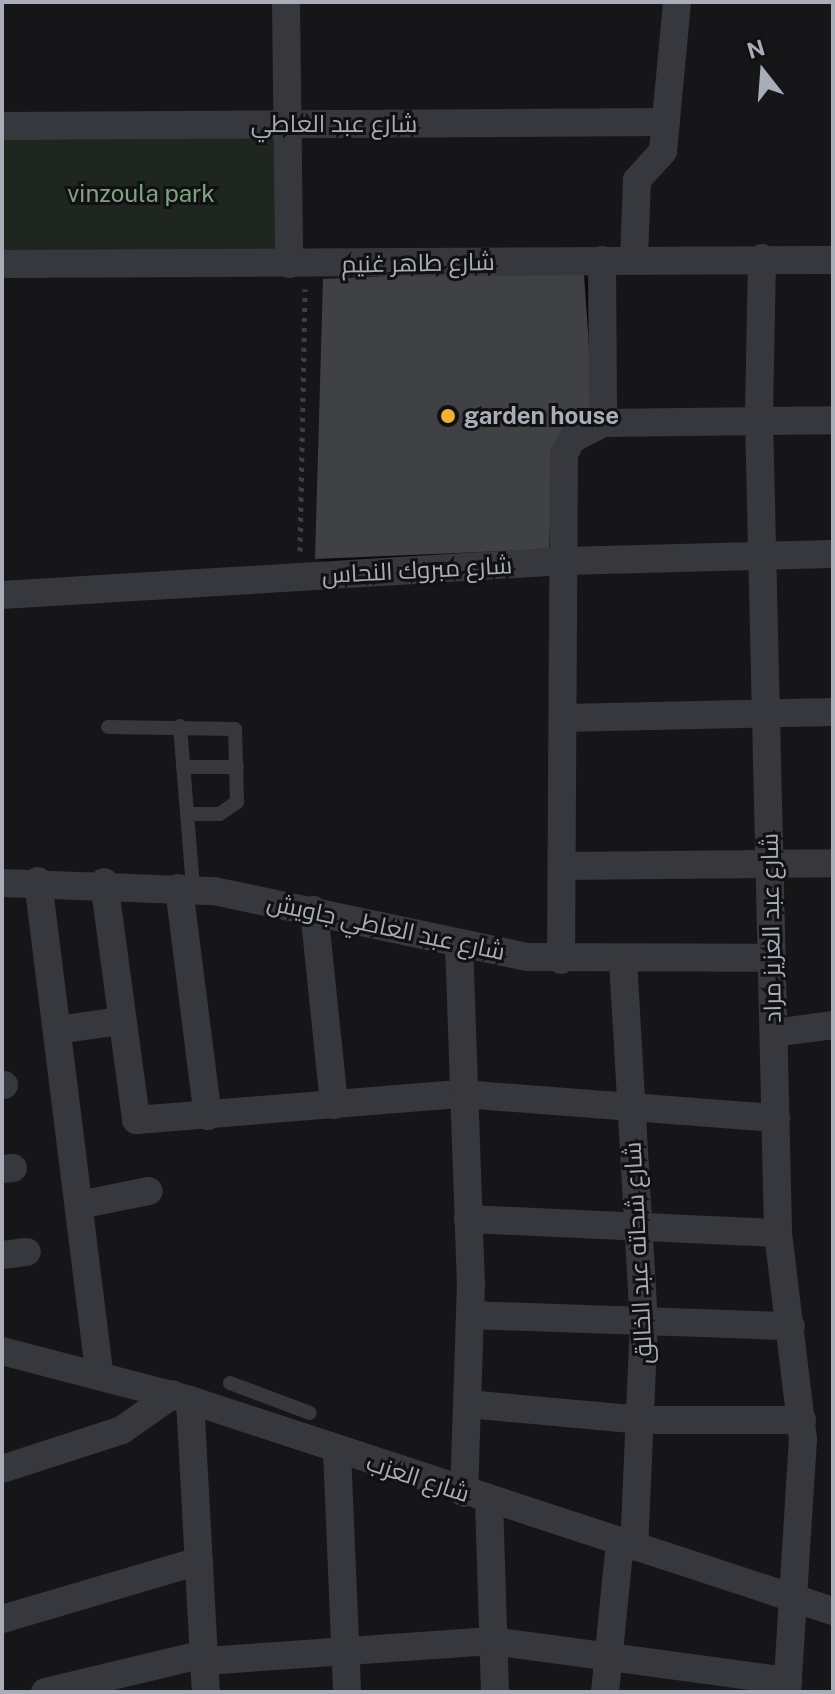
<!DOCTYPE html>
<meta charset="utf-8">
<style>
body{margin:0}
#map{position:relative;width:835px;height:1694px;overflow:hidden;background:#161618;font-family:"Public Sans",Cairo,sans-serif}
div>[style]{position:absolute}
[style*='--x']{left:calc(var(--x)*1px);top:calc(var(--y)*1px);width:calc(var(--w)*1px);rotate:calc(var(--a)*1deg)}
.green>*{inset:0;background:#1e261f}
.shadow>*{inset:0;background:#0007}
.building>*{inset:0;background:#404145}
.path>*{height:5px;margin-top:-2.5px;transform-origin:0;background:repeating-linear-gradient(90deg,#3d3f44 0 4px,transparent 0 10px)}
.service>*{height:14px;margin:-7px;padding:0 7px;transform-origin:7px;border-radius:7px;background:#37383d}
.minor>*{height:28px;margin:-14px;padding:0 14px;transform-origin:14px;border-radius:14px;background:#37383d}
.dots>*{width:22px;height:22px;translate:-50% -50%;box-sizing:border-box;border:4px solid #111113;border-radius:50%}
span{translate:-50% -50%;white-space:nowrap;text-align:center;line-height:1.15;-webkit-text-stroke:6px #111113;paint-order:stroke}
.street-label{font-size:24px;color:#a8adb8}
.park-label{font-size:24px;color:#7fa381}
.poi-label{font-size:24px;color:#a8adb8;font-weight:700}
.left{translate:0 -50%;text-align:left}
.frame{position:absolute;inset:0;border:4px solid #a8adb8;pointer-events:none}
.north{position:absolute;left:723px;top:32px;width:80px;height:80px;-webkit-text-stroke:6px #111113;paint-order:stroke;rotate:343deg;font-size:22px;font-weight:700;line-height:32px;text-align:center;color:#a8adb8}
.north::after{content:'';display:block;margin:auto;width:28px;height:36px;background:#a8adb8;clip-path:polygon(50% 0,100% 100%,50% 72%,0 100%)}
</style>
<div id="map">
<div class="green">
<i style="clip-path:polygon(278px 128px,280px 259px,2px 260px,2px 129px)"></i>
</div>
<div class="shadow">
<i style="clip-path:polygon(584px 276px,596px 283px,604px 413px,565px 456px,561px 555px,329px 565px,317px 558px)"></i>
</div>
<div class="building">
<i style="clip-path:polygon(496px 271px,584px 274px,593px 407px,581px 410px,553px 449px,549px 549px,315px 559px,323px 279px)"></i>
</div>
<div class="path">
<i style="--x:300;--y:551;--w:262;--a:-88.9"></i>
</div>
<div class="service">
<i style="--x:180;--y:726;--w:164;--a:85.4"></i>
<i style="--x:108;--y:727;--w:127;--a:0.9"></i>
<i style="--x:235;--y:729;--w:73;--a:88.4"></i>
<i style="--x:237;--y:802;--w:21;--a:145"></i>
<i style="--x:220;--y:814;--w:33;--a:180"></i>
<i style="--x:183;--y:767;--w:54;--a:0"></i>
<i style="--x:230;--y:1383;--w:85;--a:20.6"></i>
</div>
<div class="minor">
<i style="--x:286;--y:2;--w:262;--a:89.3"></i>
<i style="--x:2;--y:126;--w:664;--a:-0.35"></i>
<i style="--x:762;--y:258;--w:160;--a:91.1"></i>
<i style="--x:759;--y:418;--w:815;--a:88.66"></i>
<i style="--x:778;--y:1233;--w:208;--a:83.1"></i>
<i style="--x:803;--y:1439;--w:254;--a:93.6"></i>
<i style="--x:602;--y:260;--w:163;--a:89.6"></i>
<i style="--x:634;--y:260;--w:80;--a:-87.9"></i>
<i style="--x:637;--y:180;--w:39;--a:-48"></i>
<i style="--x:663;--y:151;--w:150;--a:-84.6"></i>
<i style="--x:2;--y:264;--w:831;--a:-0.28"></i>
<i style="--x:2;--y:595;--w:564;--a:-3.46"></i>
<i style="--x:565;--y:561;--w:268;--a:-1.5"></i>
<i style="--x:564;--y:718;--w:269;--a:-1.3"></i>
<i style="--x:562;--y:866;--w:271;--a:-0.6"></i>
<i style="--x:38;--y:881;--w:499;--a:82.9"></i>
<i style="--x:104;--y:882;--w:240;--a:82.3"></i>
<i style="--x:136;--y:1120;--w:327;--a:-4.6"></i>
<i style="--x:462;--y:1094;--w:315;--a:4.4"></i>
<i style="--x:2;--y:883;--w:212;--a:2.2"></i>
<i style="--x:214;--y:891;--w:320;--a:11.9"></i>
<i style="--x:527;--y:957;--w:245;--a:0.2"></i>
<i style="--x:179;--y:888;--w:230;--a:82.8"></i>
<i style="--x:314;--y:910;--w:196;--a:84.1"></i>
<i style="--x:459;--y:943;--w:340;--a:88"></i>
<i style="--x:471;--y:1283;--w:210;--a:91.9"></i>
<i style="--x:561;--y:960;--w:506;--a:-89.66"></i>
<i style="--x:564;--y:454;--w:17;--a:-62"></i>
<i style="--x:572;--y:439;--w:35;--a:-27"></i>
<i style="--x:603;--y:423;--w:230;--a:-0.7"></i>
<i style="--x:623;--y:960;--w:362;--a:86.7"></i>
<i style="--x:644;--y:1321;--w:226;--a:92.5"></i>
<i style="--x:57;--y:1030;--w:65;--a:-8"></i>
<i style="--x:774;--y:1033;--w:60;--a:-7.7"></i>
<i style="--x:2;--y:1085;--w:2;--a:0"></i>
<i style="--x:2;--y:1169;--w:11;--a:-5"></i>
<i style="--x:79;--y:1205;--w:71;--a:-11.3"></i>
<i style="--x:468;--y:1219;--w:310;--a:2.6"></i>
<i style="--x:2;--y:1255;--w:25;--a:-7"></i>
<i style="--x:470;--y:1315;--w:321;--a:2"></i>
<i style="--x:2;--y:1351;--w:194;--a:14.6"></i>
<i style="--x:190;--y:1400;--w:677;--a:18.17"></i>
<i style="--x:190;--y:1400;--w:292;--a:86.9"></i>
<i style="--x:467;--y:1404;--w:176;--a:5.2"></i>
<i style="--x:642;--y:1420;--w:160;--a:0"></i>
<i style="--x:337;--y:1451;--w:241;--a:87.6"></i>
<i style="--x:2;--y:1469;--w:126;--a:-18"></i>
<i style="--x:122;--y:1430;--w:62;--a:-35.2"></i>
<i style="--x:489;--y:1501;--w:191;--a:88.2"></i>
<i style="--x:2;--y:1619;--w:205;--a:-16.4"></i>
<i style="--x:205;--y:1661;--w:288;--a:-4"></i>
<i style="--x:492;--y:1641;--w:299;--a:7.7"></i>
<i style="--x:45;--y:1692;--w:164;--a:-13.4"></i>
<i style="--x:605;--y:1692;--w:150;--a:-84.3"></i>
</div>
<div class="dots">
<i style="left:448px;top:416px;background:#f2b134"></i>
</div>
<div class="street-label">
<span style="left:334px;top:124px">شارع عبد العاطي</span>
<span style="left:418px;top:263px;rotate:-1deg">شارع طاهر غنيم</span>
<span style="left:417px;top:570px;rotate:-3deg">شارع مبروك النحاس</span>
<span style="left:386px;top:927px;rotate:12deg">شارع عبد العاطي جاويش</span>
<span style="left:771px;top:928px;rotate:-91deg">شارع عبد العزيز مراد</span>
<span style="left:638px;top:1253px;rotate:-93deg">شارع شحاته عبد الخالق</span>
<span style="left:418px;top:1478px;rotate:18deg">شارع العزب</span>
</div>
<div class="park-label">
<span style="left:141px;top:194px">vinzoula park</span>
</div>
<div class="poi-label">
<span class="left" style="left:464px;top:416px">garden house</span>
</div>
<div class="frame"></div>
<div class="north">N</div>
</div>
